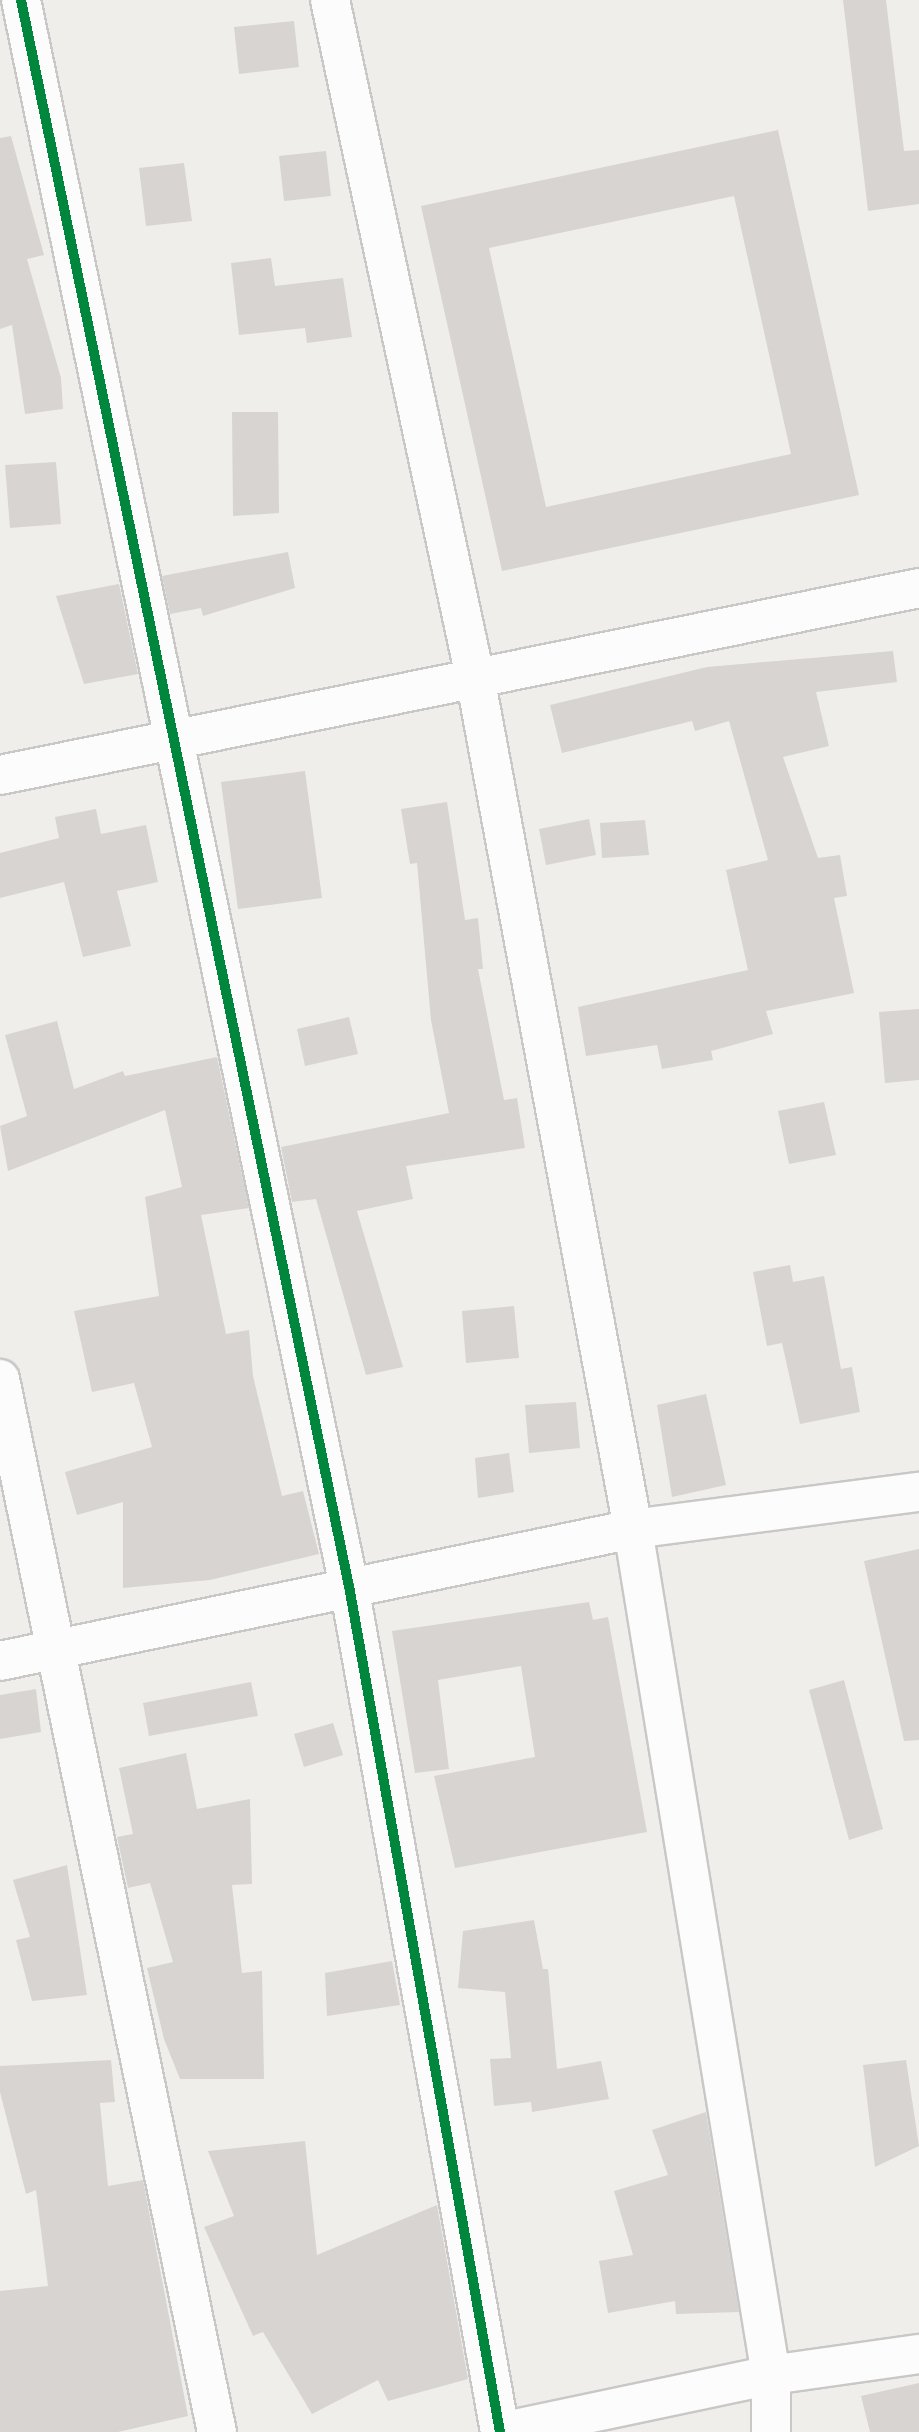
<!DOCTYPE html>
<style>
body{margin:0}
#map{position:relative;width:919px;height:2432px;overflow:hidden;background:#f0eeeb;font-family:"PT Sans",sans-serif}
div>[style]{position:absolute}
[style*='--x']{left:calc(var(--x)*1px);top:calc(var(--y)*1px);width:calc(var(--w)*1px);rotate:calc(var(--a)*1deg)}
.building>*{inset:0;background:#d7d4d2}
.roads{filter:drop-shadow(2px 0 #c9c8c7) drop-shadow(-2px 0 #c9c8c7) drop-shadow(0 2px #c9c8c7) drop-shadow(0 -2px #c9c8c7)}
.minor>*{height:38px;margin:-19px;padding:0 19px;transform-origin:19px;border-radius:19px;background:#fdfcfc}
.tertiary>*{height:38px;margin:-19px;padding:0 19px;transform-origin:19px;border-radius:19px;background:#fdfcfc}
.cycleway>*{height:10px;margin:-5px;padding:0 5px;transform-origin:5px;border-radius:5px;background:#00873e}
span{translate:-50% -50%;white-space:nowrap;text-align:center;line-height:1.15;-webkit-text-stroke:6px #fff;paint-order:stroke}
</style>
<div id="map">
<div class="building">
<i style="clip-path:polygon(843px 0,886px 0,904px 151px,919px 150px,919px 204px,868px 211px)"></i>
<i style="clip-path:polygon(294px 21px,299px 67px,239px 74px,234px 27px)"></i>
<i style="clip-path:polygon(evenodd,778px 130px,859px 495px,502px 571px,421px 206px,778px 130px,734px 196px,791px 454px,546px 507px,489px 248px,734px 196px)"></i>
<i style="clip-path:polygon(11px 136px,44px 255px,27px 259px,61px 378px,63px 409px,25px 414px,12px 325px,0 329px,0 138px)"></i>
<i style="clip-path:polygon(326px 151px,331px 196px,284px 201px,279px 156px)"></i>
<i style="clip-path:polygon(184px 163px,192px 221px,146px 226px,139px 168px)"></i>
<i style="clip-path:polygon(271px 258px,275px 286px,343px 278px,352px 337px,307px 343px,305px 328px,239px 335px,231px 263px)"></i>
<i style="clip-path:polygon(232px 412px,278px 412px,279px 513px,233px 516px)"></i>
<i style="clip-path:polygon(56px 462px,61px 524px,10px 528px,5px 465px)"></i>
<i style="clip-path:polygon(288px 552px,295px 588px,203px 616px,201px 608px,170px 614px,162px 576px)"></i>
<i style="clip-path:polygon(119px 584px,138px 674px,84px 684px,56px 596px)"></i>
<i style="clip-path:polygon(893px 651px,897px 682px,816px 692px,829px 746px,783px 757px,818px 858px,840px 855px,847px 896px,834px 898px,854px 993px,766px 1011px,773px 1034px,711px 1051px,713px 1060px,662px 1069px,657px 1045px,586px 1056px,578px 1007px,748px 970px,726px 870px,768px 860px,729px 721px,695px 731px,692px 721px,562px 753px,550px 705px,707px 667px)"></i>
<i style="clip-path:polygon(305px 771px,322px 898px,238px 909px,221px 782px)"></i>
<i style="clip-path:polygon(447px 802px,465px 920px,478px 918px,483px 969px,478px 969px,504px 1100px,517px 1098px,525px 1148px,406px 1166px,413px 1199px,357px 1211px,403px 1367px,366px 1375px,316px 1199px,292px 1202px,281px 1147px,449px 1113px,431px 1020px,417px 863px,410px 864px,401px 809px)"></i>
<i style="clip-path:polygon(96px 809px,101px 834px,146px 825px,158px 882px,117px 891px,131px 946px,83px 957px,64px 882px,0 898px,0 853px,59px 838px,55px 817px)"></i>
<i style="clip-path:polygon(589px 819px,596px 855px,546px 865px,539px 829px)"></i>
<i style="clip-path:polygon(645px 820px,649px 855px,602px 858px,600px 823px)"></i>
<i style="clip-path:polygon(919px 1009px,919px 1080px,885px 1083px,879px 1012px)"></i>
<i style="clip-path:polygon(349px 1017px,358px 1054px,305px 1066px,297px 1029px)"></i>
<i style="clip-path:polygon(57px 1021px,74px 1089px,123px 1071px,125px 1076px,217px 1057px,249px 1208px,201px 1215px,226px 1334px,249px 1330px,253px 1376px,282px 1496px,303px 1491px,319px 1554px,210px 1580px,123px 1588px,123px 1502px,77px 1515px,65px 1472px,152px 1447px,134px 1383px,92px 1392px,74px 1311px,159px 1296px,145px 1197px,182px 1187px,165px 1110px,8px 1171px,0 1126px,27px 1116px,5px 1035px)"></i>
<i style="clip-path:polygon(824px 1102px,836px 1155px,789px 1164px,778px 1111px)"></i>
<i style="clip-path:polygon(790px 1265px,793px 1282px,824px 1276px,841px 1369px,852px 1367px,860px 1412px,800px 1424px,782px 1343px,767px 1346px,753px 1272px)"></i>
<i style="clip-path:polygon(514px 1306px,519px 1358px,466px 1363px,462px 1311px)"></i>
<i style="clip-path:polygon(706px 1394px,726px 1485px,672px 1497px,657px 1405px)"></i>
<i style="clip-path:polygon(576px 1402px,580px 1448px,529px 1453px,525px 1405px)"></i>
<i style="clip-path:polygon(509px 1453px,514px 1492px,478px 1498px,475px 1458px)"></i>
<i style="clip-path:polygon(919px 1549px,919px 1740px,904px 1741px,864px 1561px)"></i>
<i style="clip-path:polygon(589px 1602px,593px 1620px,608px 1617px,647px 1832px,455px 1868px,434px 1776px,535px 1757px,521px 1666px,438px 1680px,449px 1769px,415px 1773px,392px 1631px)"></i>
<i style="clip-path:polygon(844px 1680px,883px 1829px,849px 1840px,809px 1690px)"></i>
<i style="clip-path:polygon(251px 1682px,258px 1716px,149px 1736px,143px 1703px)"></i>
<i style="clip-path:polygon(36px 1689px,41px 1732px,0 1739px,0 1695px)"></i>
<i style="clip-path:polygon(333px 1723px,343px 1755px,304px 1767px,294px 1734px)"></i>
<i style="clip-path:polygon(186px 1753px,197px 1809px,250px 1799px,252px 1884px,232px 1885px,242px 1973px,262px 1971px,264px 2079px,180px 2079px,164px 2039px,147px 1968px,173px 1962px,150px 1883px,128px 1888px,117px 1837px,133px 1834px,119px 1768px)"></i>
<i style="clip-path:polygon(67px 1865px,87px 1995px,32px 2001px,16px 1940px,30px 1937px,13px 1880px)"></i>
<i style="clip-path:polygon(534px 1920px,543px 1969px,548px 1969px,557px 2069px,601px 2061px,609px 2099px,532px 2112px,531px 2102px,494px 2106px,490px 2059px,511px 2058px,505px 1992px,458px 1988px,463px 1931px)"></i>
<i style="clip-path:polygon(392px 1961px,400px 2005px,327px 2016px,325px 1973px)"></i>
<i style="clip-path:polygon(111px 2060px,115px 2102px,100px 2103px,108px 2186px,143px 2180px,188px 2416px,118px 2432px,0 2432px,0 2291px,48px 2286px,36px 2190px,26px 2194px,0 2092px,0 2066px)"></i>
<i style="clip-path:polygon(906px 2060px,919px 2146px,875px 2167px,863px 2065px)"></i>
<i style="clip-path:polygon(706px 2112px,739px 2312px,676px 2314px,675px 2301px,608px 2313px,599px 2261px,633px 2255px,614px 2191px,668px 2175px,652px 2130px)"></i>
<i style="clip-path:polygon(305px 2141px,317px 2255px,437px 2205px,468px 2379px,388px 2401px,378px 2380px,312px 2414px,263px 2332px,253px 2336px,204px 2227px,234px 2216px,208px 2151px)"></i>
<i style="clip-path:polygon(919px 2383px,919px 2432px,870px 2432px,861px 2396px)"></i>
</div>
<div class="roads">
<div class="minor">
<i style="--x:21;--y:0;--w:1620;--a:78.32"></i>
<i style="--x:349;--y:1586;--w:859;--a:79.88"></i>
<i style="--x:330;--y:0;--w:692;--a:77.91"></i>
<i style="--x:475;--y:677;--w:867;--a:79.49"></i>
<i style="--x:633;--y:1529;--w:857;--a:80.74"></i>
<i style="--x:771;--y:2375;--w:57;--a:90"></i>
<i style="--x:0;--y:1379;--w:1075;--a:78.36"></i>
<i style="--x:0;--y:1661;--w:647;--a:-11.78"></i>
<i style="--x:633;--y:1529;--w:288;--a:-7.4"></i>
<i style="--x:501;--y:2432;--w:276;--a:-11.9"></i>
<i style="--x:771;--y:2375;--w:149;--a:-8.1"></i>
</div>
<div class="tertiary">
<i style="--x:0;--y:775;--w:938;--a:-11.5"></i>
</div>
</div>
<div class="cycleway">
<i style="--x:21;--y:0;--w:1620;--a:78.32"></i>
<i style="--x:349;--y:1586;--w:859;--a:79.88"></i>
</div>
</div>
